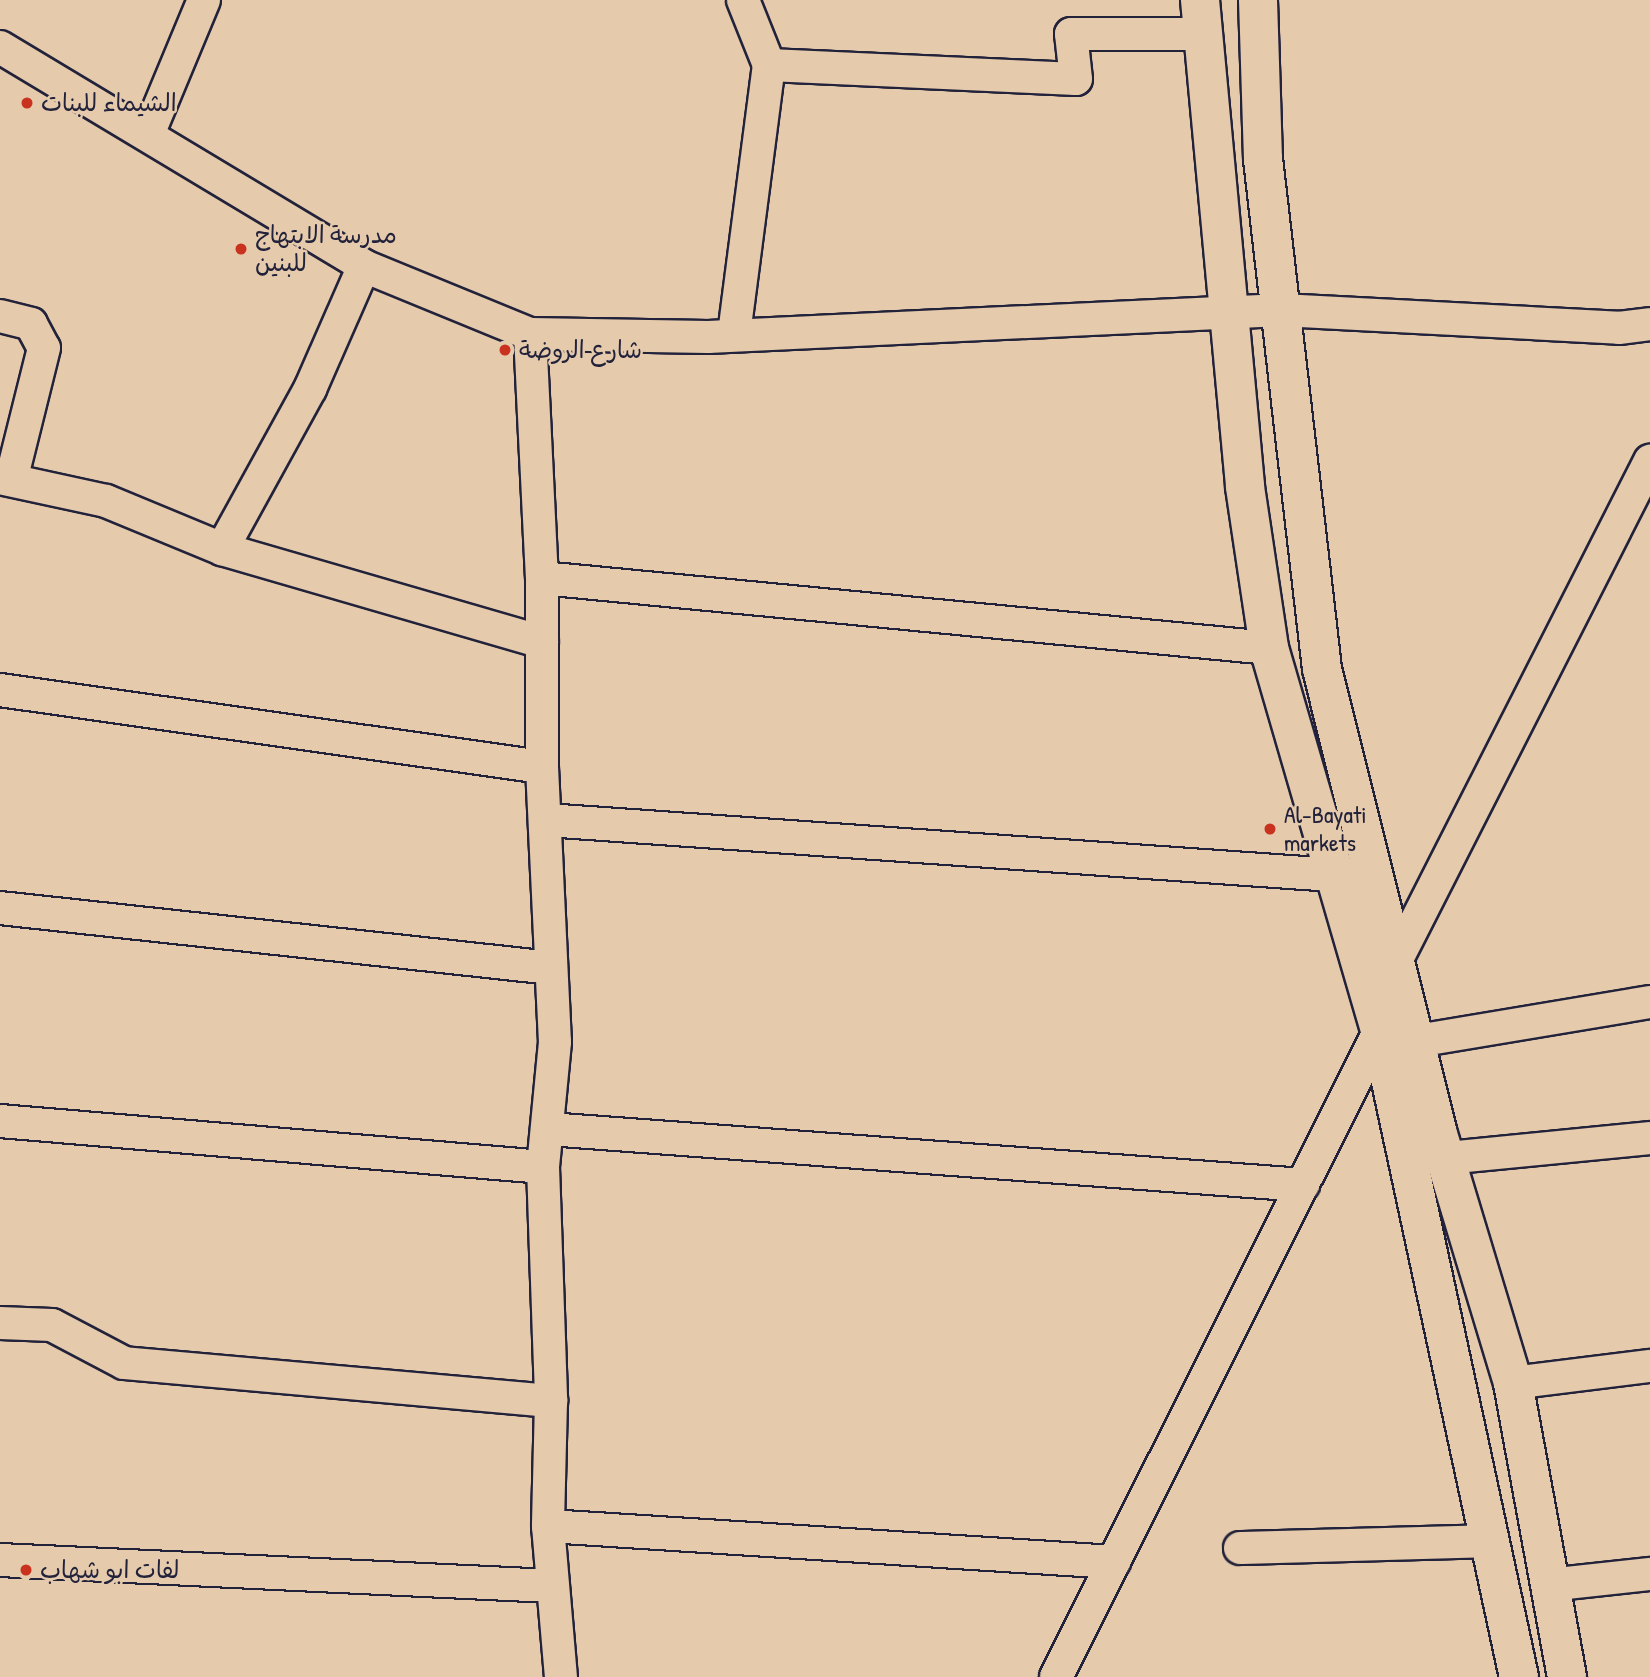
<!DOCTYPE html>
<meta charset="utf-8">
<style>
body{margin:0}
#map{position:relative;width:1650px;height:1677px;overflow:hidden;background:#e5caac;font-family:"Patrick Hand","Playpen Sans Arabic",sans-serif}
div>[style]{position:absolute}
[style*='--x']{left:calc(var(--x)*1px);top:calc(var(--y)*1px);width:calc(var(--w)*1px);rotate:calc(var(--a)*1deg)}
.roads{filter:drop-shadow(2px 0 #22223b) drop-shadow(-2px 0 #22223b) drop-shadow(0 2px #22223b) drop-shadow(0 -2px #22223b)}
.minor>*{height:32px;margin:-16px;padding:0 16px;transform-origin:16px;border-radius:16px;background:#e5caac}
.tertiary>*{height:38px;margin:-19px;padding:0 19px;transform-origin:19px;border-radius:19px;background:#e5caac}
.dots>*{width:19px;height:19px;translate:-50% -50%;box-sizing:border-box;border:4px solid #e5caac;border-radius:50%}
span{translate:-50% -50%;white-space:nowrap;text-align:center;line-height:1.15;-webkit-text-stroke:5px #e5caac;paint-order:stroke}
.poi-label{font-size:24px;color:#22223b}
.left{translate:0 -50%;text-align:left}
</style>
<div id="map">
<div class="roads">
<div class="minor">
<i style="--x:743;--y:0;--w:70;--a:68.2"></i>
<i style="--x:769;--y:65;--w:307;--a:2.6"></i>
<i style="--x:1076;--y:79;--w:45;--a:-96.3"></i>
<i style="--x:1071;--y:34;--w:131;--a:0"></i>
<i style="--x:0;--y:47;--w:425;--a:31"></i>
<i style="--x:364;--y:266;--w:179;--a:22.3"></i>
<i style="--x:530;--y:334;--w:244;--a:87.2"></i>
<i style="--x:542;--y:578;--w:189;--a:90"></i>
<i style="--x:542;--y:767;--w:275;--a:87.3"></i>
<i style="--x:555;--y:1042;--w:126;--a:95.5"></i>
<i style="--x:543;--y:1167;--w:234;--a:88"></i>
<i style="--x:551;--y:1401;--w:125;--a:91.4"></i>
<i style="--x:548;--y:1526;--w:152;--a:85.1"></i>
<i style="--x:149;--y:132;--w:143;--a:-67.4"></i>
<i style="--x:0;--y:316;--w:32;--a:14"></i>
<i style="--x:31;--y:324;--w:27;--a:62"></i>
<i style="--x:44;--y:348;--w:136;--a:104"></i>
<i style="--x:530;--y:334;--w:178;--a:1"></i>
<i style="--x:708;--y:337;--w:574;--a:-2.7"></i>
<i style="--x:1281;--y:310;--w:338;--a:3"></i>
<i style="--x:1619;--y:328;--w:31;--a:-7"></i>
<i style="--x:734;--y:334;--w:271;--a:-82.6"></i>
<i style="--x:0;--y:478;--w:108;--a:12.2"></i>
<i style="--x:106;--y:501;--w:126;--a:22.5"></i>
<i style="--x:222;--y:549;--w:333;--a:16.2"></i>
<i style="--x:222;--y:549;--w:183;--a:-61.2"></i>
<i style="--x:310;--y:389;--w:134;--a:-66.3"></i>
<i style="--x:542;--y:578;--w:730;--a:5.5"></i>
<i style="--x:0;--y:690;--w:547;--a:8.09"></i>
<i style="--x:546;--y:820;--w:788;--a:4"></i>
<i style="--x:0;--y:908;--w:554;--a:6.21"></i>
<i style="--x:1397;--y:959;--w:559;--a:-63.07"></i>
<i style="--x:1417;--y:1041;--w:236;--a:-9.5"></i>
<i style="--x:0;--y:1121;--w:545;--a:4.84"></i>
<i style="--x:548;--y:1129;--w:757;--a:4.24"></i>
<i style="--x:1446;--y:1158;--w:205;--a:-5.6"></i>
<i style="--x:0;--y:1323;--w:52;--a:2.2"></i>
<i style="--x:52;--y:1325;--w:81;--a:27.8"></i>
<i style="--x:124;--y:1363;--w:429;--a:5.1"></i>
<i style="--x:1513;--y:1383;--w:138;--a:-7.1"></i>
<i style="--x:548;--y:1526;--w:567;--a:3.64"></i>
<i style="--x:1240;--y:1548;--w:247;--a:-1.6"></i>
<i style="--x:0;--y:1560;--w:553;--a:2.7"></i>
<i style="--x:1548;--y:1585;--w:103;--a:-6.2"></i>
<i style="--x:1056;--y:1677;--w:724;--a:-63.4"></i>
</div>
<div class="tertiary">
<i style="--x:1200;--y:0;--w:489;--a:84.7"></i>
<i style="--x:1245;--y:487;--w:163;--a:81.5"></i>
<i style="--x:1269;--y:648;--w:398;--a:73.8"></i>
<i style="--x:1380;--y:1030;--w:662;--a:77.88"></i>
<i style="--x:1258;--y:0;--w:159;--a:88.2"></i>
<i style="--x:1263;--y:159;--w:513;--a:83.4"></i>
<i style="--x:1322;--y:669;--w:476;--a:76"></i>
<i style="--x:1437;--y:1131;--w:263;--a:73.2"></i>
<i style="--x:1513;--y:1383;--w:299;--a:79.6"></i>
</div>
</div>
<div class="dots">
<i style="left:27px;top:103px;background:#c8321e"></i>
<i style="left:241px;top:249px;background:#c8321e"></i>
<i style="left:505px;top:350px;background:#c8321e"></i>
<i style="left:1270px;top:829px;background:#c8321e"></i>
<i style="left:26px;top:1570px;background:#c8321e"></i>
</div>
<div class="poi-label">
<span class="left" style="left:41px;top:103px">الشيماء للبنات</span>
<span class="left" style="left:255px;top:249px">مدرسة الابتهاج<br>للبنين</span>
<span class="left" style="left:519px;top:350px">شارع الروضة</span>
<span class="left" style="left:1284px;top:829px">Al-Bayati<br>markets</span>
<span class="left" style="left:40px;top:1570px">لفات ابو شهاب</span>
</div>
</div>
